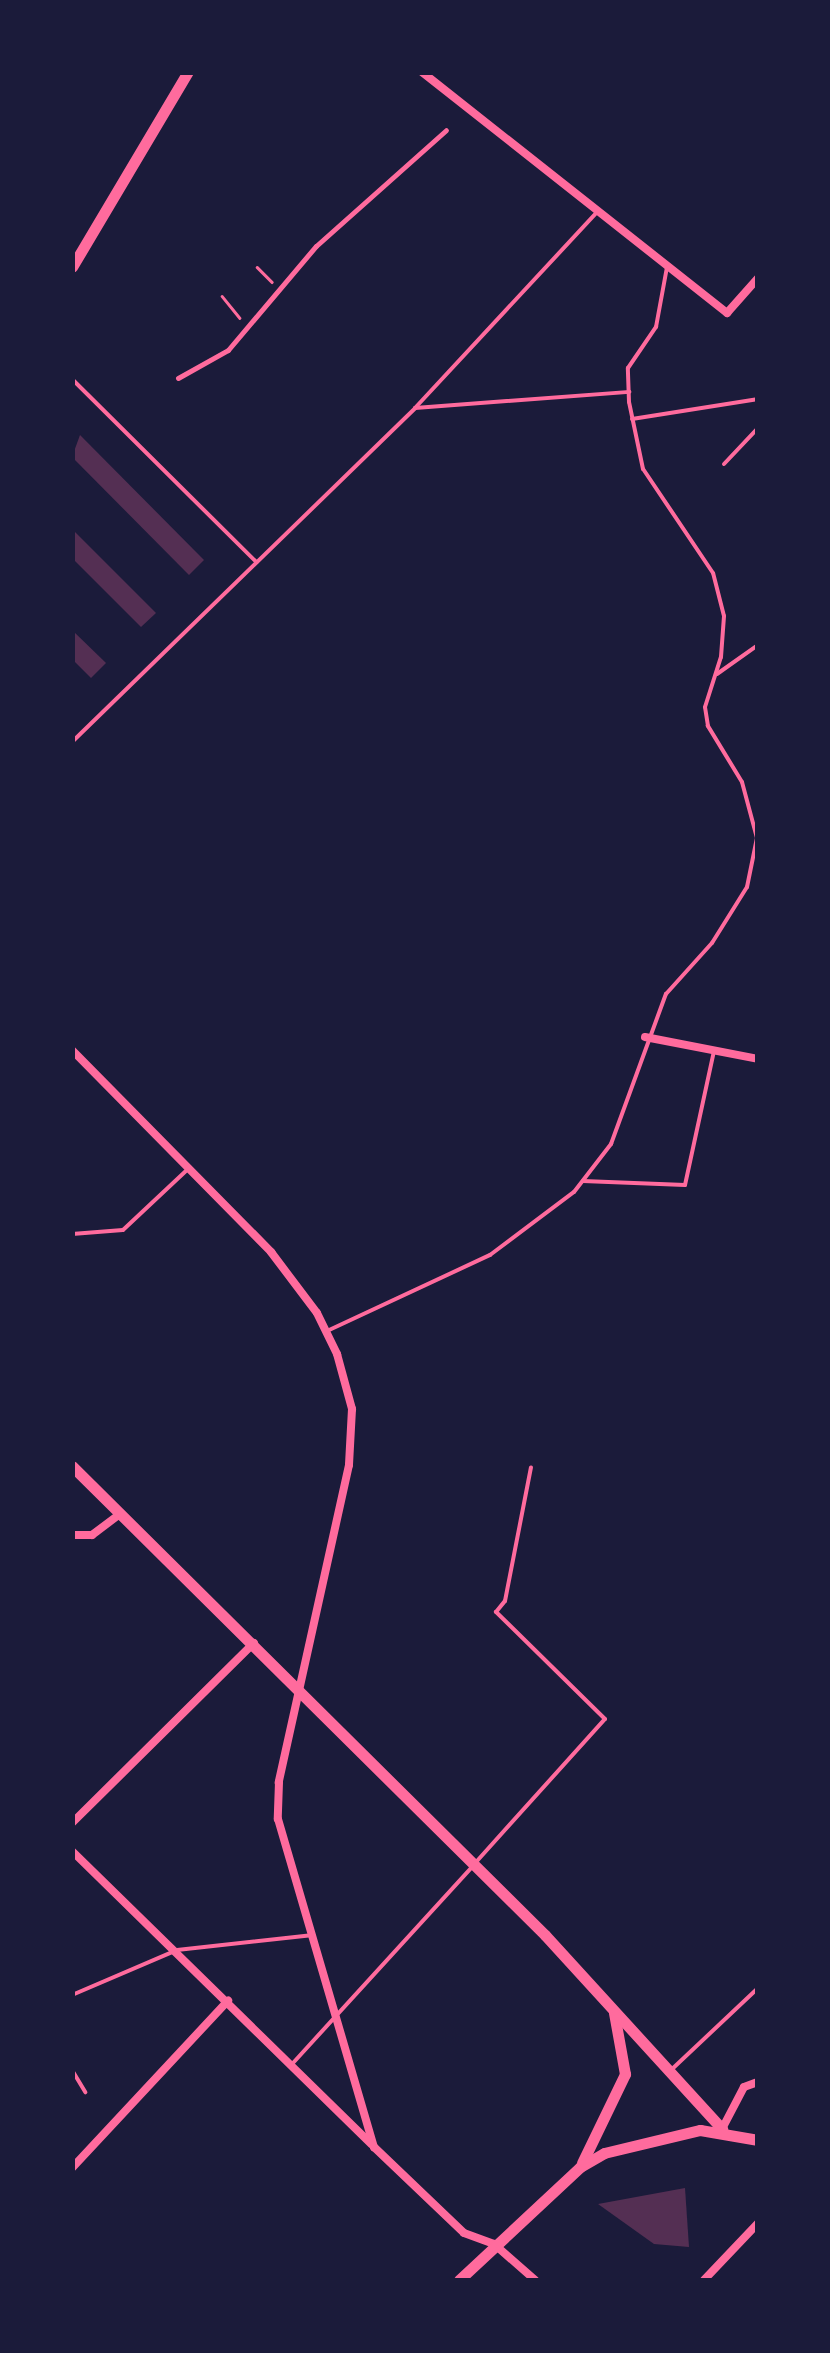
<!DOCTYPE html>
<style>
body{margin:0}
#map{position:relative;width:830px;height:2353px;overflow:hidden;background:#1b1b3a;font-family:"PT Serif",serif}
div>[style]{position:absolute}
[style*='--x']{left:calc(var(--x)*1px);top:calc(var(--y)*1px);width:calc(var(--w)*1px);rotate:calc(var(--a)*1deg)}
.building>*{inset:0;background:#542f53}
.path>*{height:2.5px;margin:-1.25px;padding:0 1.25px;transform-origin:1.25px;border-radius:1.25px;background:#ff6b9d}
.service>*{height:4px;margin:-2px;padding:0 2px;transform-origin:2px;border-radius:2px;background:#ff6b9d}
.pedestrian>*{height:5px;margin:-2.5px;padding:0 2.5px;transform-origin:2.5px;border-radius:2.5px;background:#ff6b9d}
.minor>*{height:8px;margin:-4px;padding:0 4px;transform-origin:4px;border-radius:4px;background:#ff6b9d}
.primary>*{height:11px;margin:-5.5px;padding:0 5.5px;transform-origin:5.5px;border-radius:5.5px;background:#ff6b9d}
span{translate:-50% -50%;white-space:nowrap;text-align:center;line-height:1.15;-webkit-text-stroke:8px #1b1b3a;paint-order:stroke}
.frame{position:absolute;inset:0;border:75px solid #1b1b3a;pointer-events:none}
</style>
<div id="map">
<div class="building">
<i style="clip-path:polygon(80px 435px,204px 560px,189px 575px,72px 457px)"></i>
<i style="clip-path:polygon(72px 529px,156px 613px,141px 627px,72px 558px)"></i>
<i style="clip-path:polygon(72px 630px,106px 663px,91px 678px,72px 659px)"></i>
<i style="clip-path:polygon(685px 2188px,689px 2247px,654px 2244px,598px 2204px)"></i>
</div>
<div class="path">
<i style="--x:257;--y:267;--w:21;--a:45"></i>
<i style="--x:222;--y:296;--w:28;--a:51"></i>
</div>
<div class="service">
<i style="--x:72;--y:379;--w:260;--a:44.8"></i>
<i style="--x:415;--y:408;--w:215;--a:-4.3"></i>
<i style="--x:632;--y:419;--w:128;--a:-9"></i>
<i style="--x:724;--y:464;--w:50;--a:-46.6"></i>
<i style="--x:717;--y:674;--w:50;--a:-35.3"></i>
<i style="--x:72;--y:742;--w:479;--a:-44.2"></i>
<i style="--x:415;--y:408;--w:267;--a:-47.1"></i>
<i style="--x:583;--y:1181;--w:102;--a:2.2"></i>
<i style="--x:685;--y:1185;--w:137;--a:-77.8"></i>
<i style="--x:72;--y:1234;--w:51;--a:-4.5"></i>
<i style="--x:123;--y:1230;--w:91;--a:-43.2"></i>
<i style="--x:327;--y:1331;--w:180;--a:-25"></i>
<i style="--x:490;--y:1255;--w:105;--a:-36.9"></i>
<i style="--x:574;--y:1192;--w:61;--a:-52.4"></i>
<i style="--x:611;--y:1144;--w:160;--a:-69.9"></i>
<i style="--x:666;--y:994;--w:69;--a:-48"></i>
<i style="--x:712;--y:943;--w:66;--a:-58"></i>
<i style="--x:747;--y:887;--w:50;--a:-78.5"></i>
<i style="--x:757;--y:838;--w:58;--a:-105"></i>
<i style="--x:742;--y:782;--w:66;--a:-121.3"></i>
<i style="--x:708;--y:726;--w:19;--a:-99"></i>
<i style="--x:705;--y:707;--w:52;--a:-72.3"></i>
<i style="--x:721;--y:657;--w:41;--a:-85.8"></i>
<i style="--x:724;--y:616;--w:44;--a:-104.3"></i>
<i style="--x:713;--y:573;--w:125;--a:-123.9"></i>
<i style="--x:643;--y:469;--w:68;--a:-101.8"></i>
<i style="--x:629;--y:402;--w:34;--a:-92"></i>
<i style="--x:628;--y:368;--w:50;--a:-55.7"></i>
<i style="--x:656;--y:327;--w:61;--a:-79.6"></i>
<i style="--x:477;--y:1861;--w:191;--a:-48"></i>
<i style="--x:605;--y:1719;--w:153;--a:-135.5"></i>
<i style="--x:496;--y:1612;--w:14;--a:-51"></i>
<i style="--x:505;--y:1601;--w:136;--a:-79"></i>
<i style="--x:72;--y:1995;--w:114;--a:-23.2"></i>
<i style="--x:177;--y:1950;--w:137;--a:-6.3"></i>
<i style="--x:293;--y:2063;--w:264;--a:-47.6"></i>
<i style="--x:72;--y:2070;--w:26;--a:59"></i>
<i style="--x:670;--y:2071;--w:121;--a:-43.3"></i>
</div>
<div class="pedestrian">
<i style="--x:178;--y:378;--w:57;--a:-29.2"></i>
<i style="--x:228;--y:350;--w:136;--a:-49.8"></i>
<i style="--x:316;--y:246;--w:174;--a:-41.7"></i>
</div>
<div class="minor">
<i style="--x:422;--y:72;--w:389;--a:38.3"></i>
<i style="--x:727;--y:313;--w:47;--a:-48.5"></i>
<i style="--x:645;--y:1037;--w:115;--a:11"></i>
<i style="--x:72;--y:1050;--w:284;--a:45.4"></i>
<i style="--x:271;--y:1252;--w:76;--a:53"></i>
<i style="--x:317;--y:1313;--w:46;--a:64"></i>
<i style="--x:337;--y:1354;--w:57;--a:74.7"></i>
<i style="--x:352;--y:1409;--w:56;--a:93.1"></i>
<i style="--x:349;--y:1465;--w:325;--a:102.5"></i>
<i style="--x:279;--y:1782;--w:37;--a:92"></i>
<i style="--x:278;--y:1819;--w:342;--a:73.7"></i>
<i style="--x:374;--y:2147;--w:124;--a:43.7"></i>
<i style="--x:464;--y:2233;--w:32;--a:20"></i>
<i style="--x:494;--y:2244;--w:55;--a:41.3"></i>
<i style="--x:72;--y:1535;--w:20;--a:0"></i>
<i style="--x:92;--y:1535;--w:36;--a:-37"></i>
<i style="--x:72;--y:1823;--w:256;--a:-44.7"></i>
<i style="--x:72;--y:1851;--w:419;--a:44.4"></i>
<i style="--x:722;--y:2129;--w:47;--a:-62.4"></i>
<i style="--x:744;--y:2087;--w:15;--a:-20"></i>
<i style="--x:72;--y:2168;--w:229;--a:-47"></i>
<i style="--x:704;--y:2280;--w:79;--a:-46.5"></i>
</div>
<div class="primary">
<i style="--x:72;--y:267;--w:227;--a:-59.3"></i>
<i style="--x:72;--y:1466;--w:666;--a:44.76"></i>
<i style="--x:545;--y:1935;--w:263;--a:47.6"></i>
<i style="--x:582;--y:2163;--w:99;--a:-64.2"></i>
<i style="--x:625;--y:2074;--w:62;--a:-100.2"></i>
<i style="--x:459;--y:2280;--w:166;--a:-43"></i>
<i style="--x:580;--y:2167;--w:28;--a:-30"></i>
<i style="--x:604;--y:2153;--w:99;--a:-13.5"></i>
<i style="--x:700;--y:2130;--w:59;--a:9.8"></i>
</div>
<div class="frame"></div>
</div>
